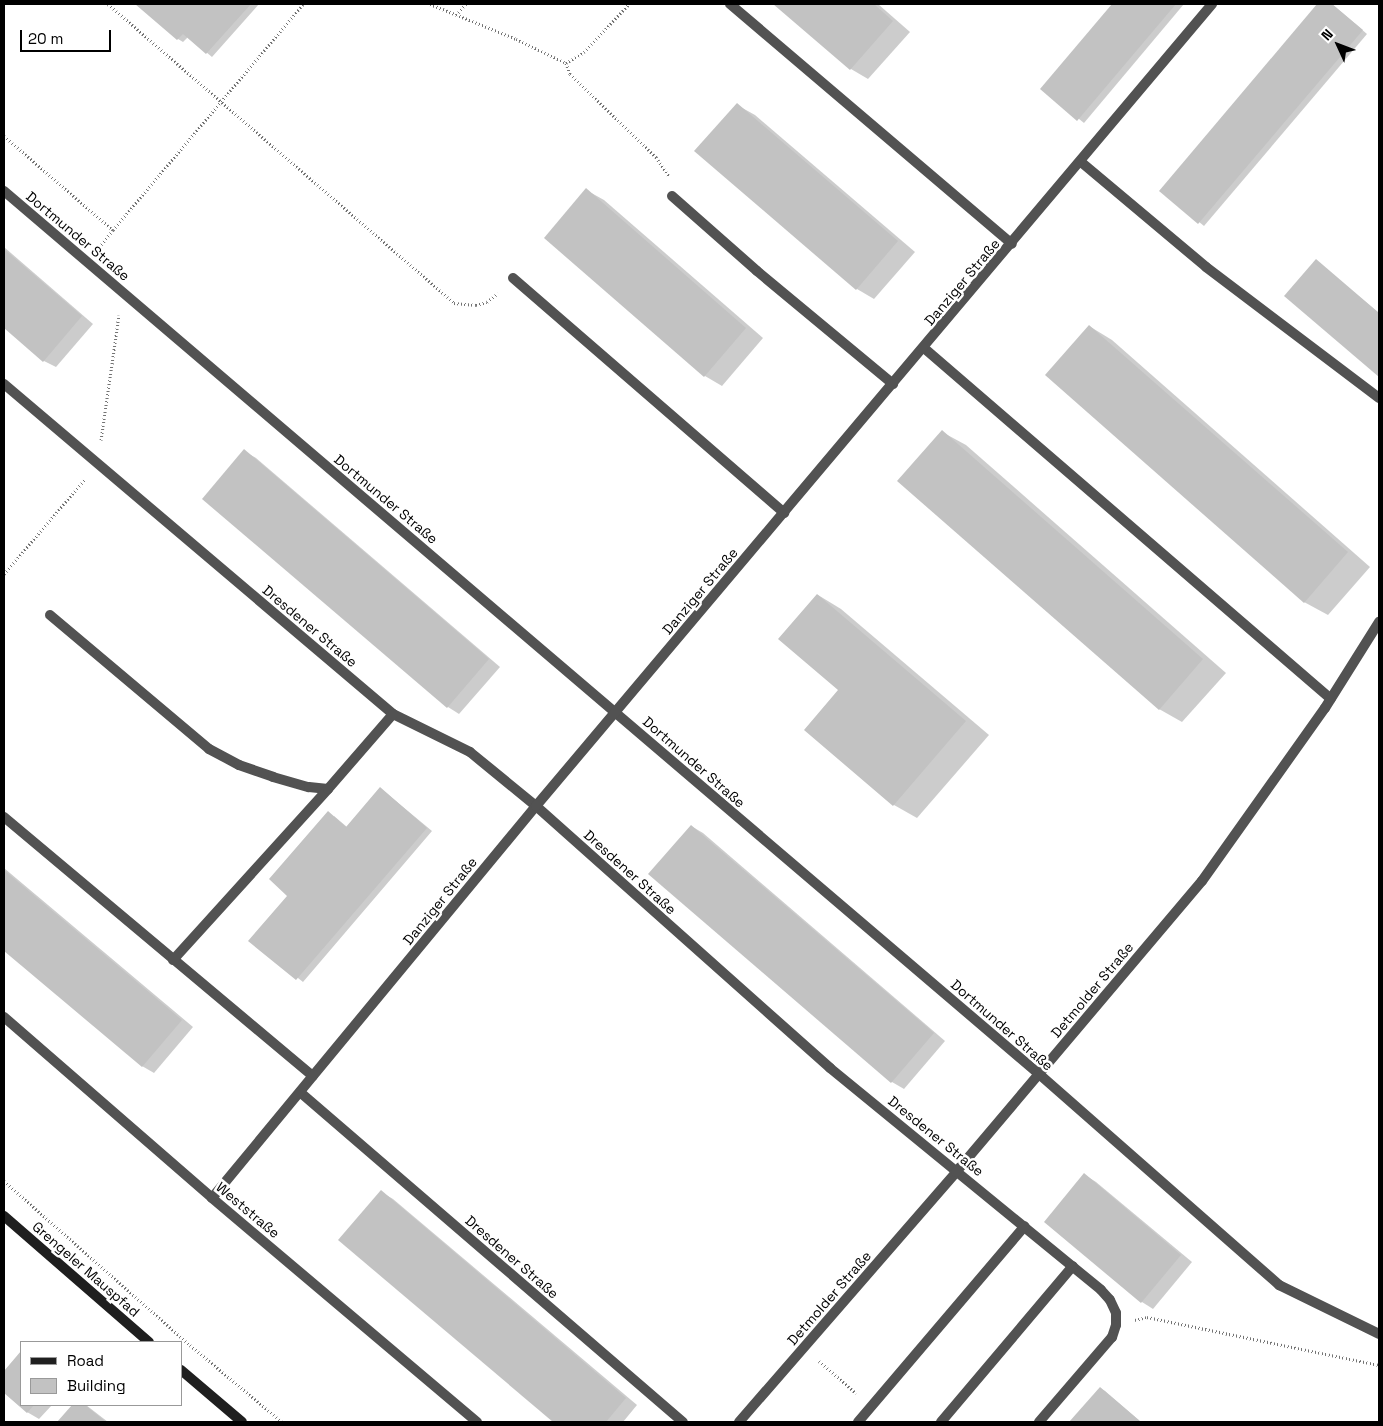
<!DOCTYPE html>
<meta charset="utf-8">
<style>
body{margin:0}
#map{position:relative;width:1383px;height:1426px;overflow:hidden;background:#fff;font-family:"Space Grotesk",sans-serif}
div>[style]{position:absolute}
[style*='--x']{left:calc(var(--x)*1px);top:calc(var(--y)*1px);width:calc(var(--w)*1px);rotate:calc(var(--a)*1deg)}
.shadow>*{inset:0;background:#0003}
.building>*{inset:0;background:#c2c2c2}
.path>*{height:3px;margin-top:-1.5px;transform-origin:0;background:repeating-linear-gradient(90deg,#747474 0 1px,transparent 0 3.5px)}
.service>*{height:10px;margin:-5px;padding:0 5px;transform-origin:5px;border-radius:5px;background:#525252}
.secondary>*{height:10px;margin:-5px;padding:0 5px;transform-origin:5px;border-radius:5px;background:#1f1f1f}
span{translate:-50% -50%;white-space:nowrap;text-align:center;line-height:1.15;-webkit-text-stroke:5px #fff;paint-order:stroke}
.street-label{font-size:14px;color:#000}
.frame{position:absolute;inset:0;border:5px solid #000;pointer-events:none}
.legend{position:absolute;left:20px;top:1341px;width:162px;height:65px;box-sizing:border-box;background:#fff;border:1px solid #999;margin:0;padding:6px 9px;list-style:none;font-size:15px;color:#000}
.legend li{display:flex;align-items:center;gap:10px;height:25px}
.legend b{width:25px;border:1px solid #999}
.north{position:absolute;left:1313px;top:20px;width:50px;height:50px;-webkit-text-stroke:4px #fff;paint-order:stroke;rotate:313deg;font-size:14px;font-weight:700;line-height:20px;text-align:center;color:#000}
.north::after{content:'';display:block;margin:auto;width:18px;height:22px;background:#000;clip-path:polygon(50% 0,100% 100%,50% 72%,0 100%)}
.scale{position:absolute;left:20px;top:30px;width:91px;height:22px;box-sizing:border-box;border:2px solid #000;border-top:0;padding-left:6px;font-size:15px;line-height:18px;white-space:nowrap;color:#000;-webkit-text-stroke:4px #fff;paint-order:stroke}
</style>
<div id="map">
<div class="shadow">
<i style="clip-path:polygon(137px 4px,259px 4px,212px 57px,188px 37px,183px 42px,178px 39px)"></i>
<i style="clip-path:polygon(775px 4px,878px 4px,910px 32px,868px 79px,851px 69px)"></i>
<i style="clip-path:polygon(1114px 4px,1184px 4px,1084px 123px,1042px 89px)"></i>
<i style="clip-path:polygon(1319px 4px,1332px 4px,1367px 34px,1204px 226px,1161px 191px)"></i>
<i style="clip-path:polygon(737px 105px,755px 115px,915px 252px,874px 299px,857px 289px)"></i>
<i style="clip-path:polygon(586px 190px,604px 200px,763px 338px,722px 386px,705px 376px)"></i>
<i style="clip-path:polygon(4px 247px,93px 324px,56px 367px,44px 361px,4px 326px)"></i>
<i style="clip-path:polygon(1316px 261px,1379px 313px,1379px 376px,1286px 296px)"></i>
<i style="clip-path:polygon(1089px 326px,1112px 340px,1370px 567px,1328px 615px,1304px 602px)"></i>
<i style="clip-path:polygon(942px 432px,966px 445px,1226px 673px,1182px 722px,1159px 709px)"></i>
<i style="clip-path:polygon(244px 451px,256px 458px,500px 667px,459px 714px,448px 707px,204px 499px)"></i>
<i style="clip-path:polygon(818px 595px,841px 609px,989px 735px,917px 818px,894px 805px,840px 690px)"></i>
<i style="clip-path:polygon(385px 792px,432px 831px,303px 982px,250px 940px,288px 896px,334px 816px,347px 827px)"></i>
<i style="clip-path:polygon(691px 826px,703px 833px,945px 1041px,904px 1089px,892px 1082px,650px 874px)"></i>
<i style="clip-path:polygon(4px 868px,193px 1027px,154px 1073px,142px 1066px,4px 949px)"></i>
<i style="clip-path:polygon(1085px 1175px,1096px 1182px,1192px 1262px,1153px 1309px,1142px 1302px)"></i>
<i style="clip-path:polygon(381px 1192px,393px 1199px,637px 1405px,623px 1422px,555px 1422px,340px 1240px)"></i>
<i style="clip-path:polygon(21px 1353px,21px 1405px,52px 1405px,39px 1419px,27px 1412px,4px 1391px,4px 1373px)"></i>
<i style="clip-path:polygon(1100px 1388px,1105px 1391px,1141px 1422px,1071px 1422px)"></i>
<i style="clip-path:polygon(73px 1405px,86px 1405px,108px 1422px,59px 1422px)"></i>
</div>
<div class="building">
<i style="clip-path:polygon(135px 4px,251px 4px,206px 54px,183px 34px,177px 40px)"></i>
<i style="clip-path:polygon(773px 4px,874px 4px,893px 21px,850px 70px)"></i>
<i style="clip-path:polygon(1112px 4px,1176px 4px,1077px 121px,1040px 89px)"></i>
<i style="clip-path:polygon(1317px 4px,1332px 4px,1363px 30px,1198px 224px,1159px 191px)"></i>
<i style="clip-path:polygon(737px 103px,898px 241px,856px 290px,694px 151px)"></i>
<i style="clip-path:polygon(586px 188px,746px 328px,704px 377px,544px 238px)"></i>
<i style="clip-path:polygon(4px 249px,82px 316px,43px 362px,4px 328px)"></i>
<i style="clip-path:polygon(1316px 259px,1379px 313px,1379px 377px,1284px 296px)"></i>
<i style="clip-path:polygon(1089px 325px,1348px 552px,1304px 603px,1045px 375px)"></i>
<i style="clip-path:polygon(942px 430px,1203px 659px,1159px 710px,897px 481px)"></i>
<i style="clip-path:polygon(244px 449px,489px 659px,447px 708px,202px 499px)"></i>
<i style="clip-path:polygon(817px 594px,966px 721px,893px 806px,804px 730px,838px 690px,778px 639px)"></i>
<i style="clip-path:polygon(380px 787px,427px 828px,296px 980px,248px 941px,287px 896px,269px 879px,328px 811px,346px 827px)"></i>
<i style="clip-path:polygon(691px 825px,934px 1033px,891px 1083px,648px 874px)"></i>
<i style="clip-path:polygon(4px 870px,182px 1020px,142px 1067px,4px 951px)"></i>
<i style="clip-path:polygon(1084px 1173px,1181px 1255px,1141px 1303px,1044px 1222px)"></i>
<i style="clip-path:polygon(381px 1190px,626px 1398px,606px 1422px,553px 1422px,338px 1240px)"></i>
<i style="clip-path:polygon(21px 1351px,21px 1405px,34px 1405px,27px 1413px,4px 1393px,4px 1371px)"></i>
<i style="clip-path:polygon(1100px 1387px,1141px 1422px,1069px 1422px)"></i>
<i style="clip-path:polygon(72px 1405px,85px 1405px,106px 1422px,57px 1422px)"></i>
</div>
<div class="path">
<i style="--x:108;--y:4;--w:457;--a:40.8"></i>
<i style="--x:454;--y:303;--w:22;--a:5"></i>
<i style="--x:476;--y:305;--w:11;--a:-15"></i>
<i style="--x:487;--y:302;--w:14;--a:-39"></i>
<i style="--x:430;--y:4;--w:93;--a:22.1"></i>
<i style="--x:516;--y:39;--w:55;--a:25.6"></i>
<i style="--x:566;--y:63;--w:12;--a:70"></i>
<i style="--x:570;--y:74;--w:120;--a:44"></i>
<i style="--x:656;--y:157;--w:23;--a:56"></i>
<i style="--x:456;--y:15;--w:15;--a:-48"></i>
<i style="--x:566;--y:63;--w:21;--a:-31"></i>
<i style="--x:584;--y:52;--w:66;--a:-46.8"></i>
<i style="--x:4;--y:136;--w:144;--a:40.8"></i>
<i style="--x:113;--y:230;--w:21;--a:129"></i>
<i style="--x:113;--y:230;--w:295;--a:-49.9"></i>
<i style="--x:101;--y:440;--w:126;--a:-81.8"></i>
<i style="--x:4;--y:574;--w:125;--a:-49.5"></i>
<i style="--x:4;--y:1181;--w:248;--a:41.4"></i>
<i style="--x:190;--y:1345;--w:120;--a:39.9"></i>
<i style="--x:1135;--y:1320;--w:12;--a:-14"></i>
<i style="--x:1147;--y:1317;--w:237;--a:11.7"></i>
<i style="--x:819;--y:1361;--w:49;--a:40.9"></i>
</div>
<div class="service">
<i style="--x:730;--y:4;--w:370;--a:40.4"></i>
<i style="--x:1081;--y:162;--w:163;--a:40"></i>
<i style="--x:1206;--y:267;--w:217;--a:37.1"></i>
<i style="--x:4;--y:191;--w:1360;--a:40.47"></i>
<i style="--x:1039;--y:1074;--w:320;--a:41.3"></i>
<i style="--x:1279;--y:1285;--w:111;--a:26.1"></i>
<i style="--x:672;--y:196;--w:113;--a:41.4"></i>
<i style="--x:757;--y:271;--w:177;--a:39.7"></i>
<i style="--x:513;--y:278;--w:359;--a:40.9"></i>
<i style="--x:924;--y:348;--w:537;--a:40.77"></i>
<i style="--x:4;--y:384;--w:510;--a:40.31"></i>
<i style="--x:393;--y:714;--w:86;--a:26.3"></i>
<i style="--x:470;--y:752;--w:85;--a:39.3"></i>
<i style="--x:536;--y:806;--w:394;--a:41.7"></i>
<i style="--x:830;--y:1068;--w:350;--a:39.3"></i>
<i style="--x:1101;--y:1290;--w:13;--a:48"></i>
<i style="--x:1110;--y:1300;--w:14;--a:65"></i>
<i style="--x:1116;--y:1313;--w:12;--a:90"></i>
<i style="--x:1116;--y:1325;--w:13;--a:108"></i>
<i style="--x:1112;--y:1337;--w:112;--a:130.7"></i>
<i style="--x:50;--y:615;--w:208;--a:40.1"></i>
<i style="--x:209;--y:749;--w:34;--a:28"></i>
<i style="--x:239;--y:765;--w:36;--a:19"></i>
<i style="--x:273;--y:777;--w:37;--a:16"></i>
<i style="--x:309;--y:787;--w:19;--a:6"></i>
<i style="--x:4;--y:817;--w:403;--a:40"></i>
<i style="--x:173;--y:960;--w:231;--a:-47.8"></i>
<i style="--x:328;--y:789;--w:99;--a:-49.1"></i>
<i style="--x:4;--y:1017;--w:276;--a:41"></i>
<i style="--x:212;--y:1198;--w:347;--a:40.2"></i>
<i style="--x:301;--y:1093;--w:504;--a:40.74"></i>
<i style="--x:212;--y:1198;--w:509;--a:-50.43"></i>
<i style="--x:536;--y:806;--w:1049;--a:-49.87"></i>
<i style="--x:739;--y:1422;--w:331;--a:-49"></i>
<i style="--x:956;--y:1172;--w:381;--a:-49.8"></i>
<i style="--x:1202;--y:881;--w:212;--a:-54.6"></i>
<i style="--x:1325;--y:708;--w:102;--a:-57.9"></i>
<i style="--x:858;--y:1422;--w:257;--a:-49.6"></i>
<i style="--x:941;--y:1422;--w:204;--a:-49.8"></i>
</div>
<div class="secondary">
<i style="--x:4;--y:1216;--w:192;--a:41"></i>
<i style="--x:181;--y:1370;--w:80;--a:40.4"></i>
</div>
<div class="street-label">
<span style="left:78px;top:236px;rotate:40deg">Dortmunder Straße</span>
<span style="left:962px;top:282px;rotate:-50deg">Danziger Straße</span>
<span style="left:386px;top:499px;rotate:40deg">Dortmunder Straße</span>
<span style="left:700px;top:591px;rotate:-50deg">Danziger Straße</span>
<span style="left:310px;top:626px;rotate:40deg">Dresdener Straße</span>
<span style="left:694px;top:762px;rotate:41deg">Dortmunder Straße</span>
<span style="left:630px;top:872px;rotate:42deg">Dresdener Straße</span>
<span style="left:440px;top:901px;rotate:-51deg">Danziger Straße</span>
<span style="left:1092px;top:990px;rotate:-50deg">Detmolder Straße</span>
<span style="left:1002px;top:1025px;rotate:41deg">Dortmunder Straße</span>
<span style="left:936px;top:1136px;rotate:39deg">Dresdener Straße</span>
<span style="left:248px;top:1210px;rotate:40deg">Weststraße</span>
<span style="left:512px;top:1257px;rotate:41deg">Dresdener Straße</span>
<span style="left:86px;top:1269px;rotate:41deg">Grengeler Mauspfad</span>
<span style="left:829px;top:1298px;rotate:-49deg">Detmolder Straße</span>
</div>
<div class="frame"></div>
<ul class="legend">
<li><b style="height:6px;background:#1f1f1f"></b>Road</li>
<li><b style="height:14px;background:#c2c2c2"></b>Building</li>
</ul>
<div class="north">N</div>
<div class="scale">20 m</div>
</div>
